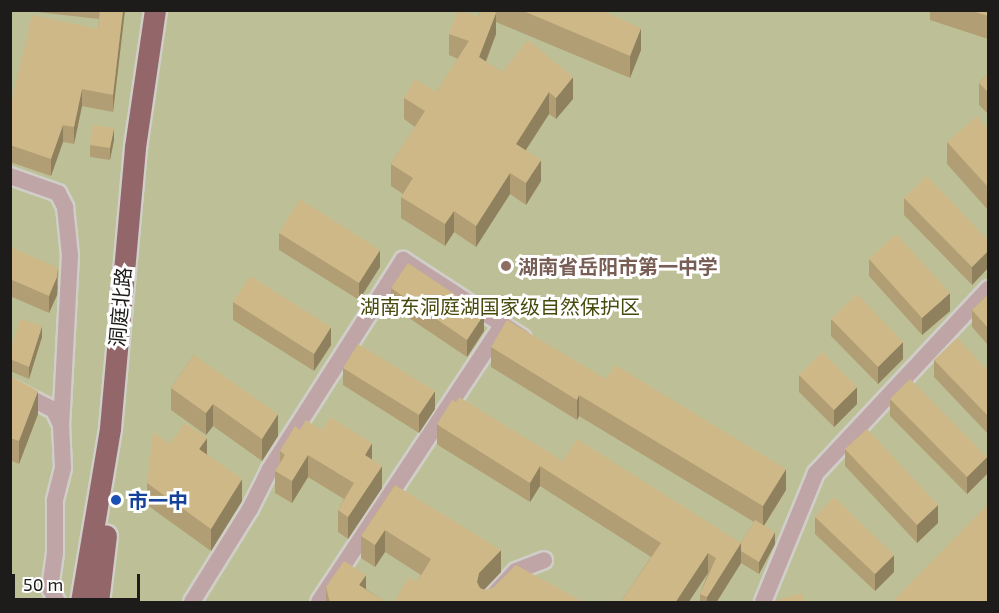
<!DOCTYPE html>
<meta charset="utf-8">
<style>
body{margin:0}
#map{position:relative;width:999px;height:613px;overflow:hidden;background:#f2f0e9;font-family:"Exo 2","Noto Sans SC",sans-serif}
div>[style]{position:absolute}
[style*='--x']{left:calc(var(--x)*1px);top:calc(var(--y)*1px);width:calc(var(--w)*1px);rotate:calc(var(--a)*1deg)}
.green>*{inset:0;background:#bdc097}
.roads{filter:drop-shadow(2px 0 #d0cec8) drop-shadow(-2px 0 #d0cec8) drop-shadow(0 2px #d0cec8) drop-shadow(0 -2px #d0cec8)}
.minor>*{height:16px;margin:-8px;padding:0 8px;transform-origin:8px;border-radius:8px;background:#bfa5a6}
.major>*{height:21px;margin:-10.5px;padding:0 10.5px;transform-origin:10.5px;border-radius:10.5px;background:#936669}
.wall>*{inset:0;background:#b19e74}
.shaded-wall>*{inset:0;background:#90815e}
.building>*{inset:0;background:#ceb887}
.dots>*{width:16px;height:16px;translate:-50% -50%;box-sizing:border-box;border:3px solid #fff;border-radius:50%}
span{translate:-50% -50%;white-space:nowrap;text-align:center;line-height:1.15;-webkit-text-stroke:6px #fff;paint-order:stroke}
.education-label{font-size:20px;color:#785e54;font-weight:700}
.left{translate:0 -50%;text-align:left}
.park-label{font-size:20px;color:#484a0d}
.street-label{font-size:20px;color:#1d1c1a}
.transit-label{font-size:20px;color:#164399;font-weight:700}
.frame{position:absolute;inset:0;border:12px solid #1d1c1a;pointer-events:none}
.scale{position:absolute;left:12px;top:574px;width:128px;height:27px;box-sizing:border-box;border:3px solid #1d1c1a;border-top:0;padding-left:8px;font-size:18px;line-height:21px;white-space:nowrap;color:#1d1c1a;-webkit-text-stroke:4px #fff;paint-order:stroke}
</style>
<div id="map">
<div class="green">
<i style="clip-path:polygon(10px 11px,988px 11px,988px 602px,11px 602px)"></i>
</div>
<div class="roads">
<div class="minor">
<i style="--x:10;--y:176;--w:51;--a:19.5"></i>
<i style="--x:58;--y:193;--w:16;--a:63"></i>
<i style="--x:65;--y:207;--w:48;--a:84.1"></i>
<i style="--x:70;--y:255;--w:170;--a:93"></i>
<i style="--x:10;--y:388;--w:49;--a:26.6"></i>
<i style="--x:54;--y:410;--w:17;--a:65"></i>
<i style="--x:61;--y:425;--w:43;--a:87.3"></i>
<i style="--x:63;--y:468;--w:34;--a:104"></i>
<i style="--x:55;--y:501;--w:52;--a:90"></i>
<i style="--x:55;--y:553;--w:35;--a:98"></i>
<i style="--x:50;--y:588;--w:16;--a:63"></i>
<i style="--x:192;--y:602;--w:110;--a:-58.1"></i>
<i style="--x:250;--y:509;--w:45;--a:-63.4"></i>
<i style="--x:270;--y:469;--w:248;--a:-57.5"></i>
<i style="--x:403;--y:260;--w:143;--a:33"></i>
<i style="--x:319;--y:602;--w:331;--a:-56.5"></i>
<i style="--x:487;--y:602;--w:42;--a:-46.9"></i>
<i style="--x:516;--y:571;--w:30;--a:-21"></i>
<i style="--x:763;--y:602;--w:139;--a:-67.7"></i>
<i style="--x:816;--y:473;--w:252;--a:-46.9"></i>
</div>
<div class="major">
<i style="--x:81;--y:602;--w:176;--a:-80.5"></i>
<i style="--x:110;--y:428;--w:282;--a:-84.9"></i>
<i style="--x:135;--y:147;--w:138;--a:-81.7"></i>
<i style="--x:98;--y:602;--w:67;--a:-83.2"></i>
</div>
</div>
<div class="wall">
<i style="clip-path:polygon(37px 10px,125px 10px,113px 112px,82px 106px,74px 144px,63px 142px,51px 176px,10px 162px,10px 109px,98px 29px,99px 19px,37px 12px)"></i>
<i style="clip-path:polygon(481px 10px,600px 10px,641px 50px,630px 78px,496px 22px,496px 34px,486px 62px,502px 72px,573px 99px,556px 119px,549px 114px,526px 150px,541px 181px,526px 205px,510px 194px,476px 247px,454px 232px,445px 246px,401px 218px,401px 197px,403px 194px,391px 186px,391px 164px,415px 127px,404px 119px,404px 98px,436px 92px,458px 59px,449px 55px,449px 34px,478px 17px)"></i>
<i style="clip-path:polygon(930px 10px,988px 10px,988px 39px,930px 20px)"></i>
<i style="clip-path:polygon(988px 74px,988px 114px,979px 105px,979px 83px)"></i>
<i style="clip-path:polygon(988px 129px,988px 210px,947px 164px,947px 142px)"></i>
<i style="clip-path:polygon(114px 140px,110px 160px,90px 157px,90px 145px)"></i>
<i style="clip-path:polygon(904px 198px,988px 240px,988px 268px,972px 285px,904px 215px)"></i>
<i style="clip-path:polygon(279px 233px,380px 267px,359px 300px,279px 250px)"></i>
<i style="clip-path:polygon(10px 248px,58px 286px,57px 295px,49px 313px,10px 296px)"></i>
<i style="clip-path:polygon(869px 259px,950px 311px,922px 335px,869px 276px)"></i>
<i style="clip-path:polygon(391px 288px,484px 331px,467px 357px,391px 306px)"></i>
<i style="clip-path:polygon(988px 294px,988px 345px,972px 327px,972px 310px)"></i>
<i style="clip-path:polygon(233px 302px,331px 345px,314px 371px,233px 320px)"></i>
<i style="clip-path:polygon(831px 319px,903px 359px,878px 384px,831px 336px)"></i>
<i style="clip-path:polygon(42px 337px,29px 379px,10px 371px,10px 353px)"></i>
<i style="clip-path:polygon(491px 347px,786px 490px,764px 526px,775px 544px,759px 574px,741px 563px,716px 603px,700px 603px,700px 594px,708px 573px,688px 603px,620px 603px,651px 557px,540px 486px,530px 502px,441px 447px,437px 444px,437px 424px,563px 461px,741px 543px,754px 522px,579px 416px,577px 420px,491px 367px)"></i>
<i style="clip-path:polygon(194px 355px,278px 436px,262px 461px,213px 426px,206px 435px,171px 410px,171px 388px)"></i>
<i style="clip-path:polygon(934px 360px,988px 370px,988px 434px,934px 377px)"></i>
<i style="clip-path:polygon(343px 368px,435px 409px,419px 433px,343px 385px)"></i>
<i style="clip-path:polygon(799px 375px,857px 404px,834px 427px,799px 392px)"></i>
<i style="clip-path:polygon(10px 376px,38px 414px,19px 464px,10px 460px)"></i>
<i style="clip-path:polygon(890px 399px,987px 474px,967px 494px,890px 416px)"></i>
<i style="clip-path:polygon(300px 430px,372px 460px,382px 488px,348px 539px,338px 532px,338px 510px,344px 499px,308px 477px,292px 503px,275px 493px,275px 471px,280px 463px,280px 451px)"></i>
<i style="clip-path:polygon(170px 444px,207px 454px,242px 501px,211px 551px,147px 505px,147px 483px)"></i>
<i style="clip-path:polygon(845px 449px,938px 523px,917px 543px,845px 466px)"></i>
<i style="clip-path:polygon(395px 485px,501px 572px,484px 590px,585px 603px,417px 582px,421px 575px,385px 552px,375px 567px,361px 558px,361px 536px)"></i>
<i style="clip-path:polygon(815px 517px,894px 572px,875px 591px,815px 534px)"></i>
<i style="clip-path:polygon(326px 587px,366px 589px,388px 603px,326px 603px)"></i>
</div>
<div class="shaded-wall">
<i style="clip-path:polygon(123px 10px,125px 10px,113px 112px,113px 95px)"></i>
<i style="clip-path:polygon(496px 13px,496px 34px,479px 79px,479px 57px)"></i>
<i style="clip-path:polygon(641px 28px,641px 50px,630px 78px,630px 56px)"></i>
<i style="clip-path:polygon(573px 77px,573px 99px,556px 119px,556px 98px)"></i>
<i style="clip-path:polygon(82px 89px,82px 106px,74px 144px,74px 127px)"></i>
<i style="clip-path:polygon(549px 92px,549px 114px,516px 165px,516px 144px)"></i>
<i style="clip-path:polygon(63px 125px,63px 142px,51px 176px,51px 159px)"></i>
<i style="clip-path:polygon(114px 128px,114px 140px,110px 160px,110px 148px)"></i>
<i style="clip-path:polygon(541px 160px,541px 181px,526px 205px,526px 183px)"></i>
<i style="clip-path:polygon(510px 173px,510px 194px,476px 247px,476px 226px)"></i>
<i style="clip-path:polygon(454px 211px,454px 232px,445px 246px,445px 224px)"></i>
<i style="clip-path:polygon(380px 250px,380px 267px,359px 300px,359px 283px)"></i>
<i style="clip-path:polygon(988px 251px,988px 268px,972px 285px,972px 267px)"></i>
<i style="clip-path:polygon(58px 268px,57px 295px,49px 313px,49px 296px)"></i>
<i style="clip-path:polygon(950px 293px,950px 311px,922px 335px,922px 318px)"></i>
<i style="clip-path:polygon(484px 314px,484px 331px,467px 357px,467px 340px)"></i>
<i style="clip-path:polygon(42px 326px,42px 337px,29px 379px,29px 367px)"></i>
<i style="clip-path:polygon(331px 327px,331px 345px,314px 371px,314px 354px)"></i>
<i style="clip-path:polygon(903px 342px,903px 359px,878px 384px,878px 367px)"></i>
<i style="clip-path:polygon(857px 387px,857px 404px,834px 427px,834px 410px)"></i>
<i style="clip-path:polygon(38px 391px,38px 414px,19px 464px,19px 441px)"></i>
<i style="clip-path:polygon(435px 391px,435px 409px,419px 433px,419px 415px)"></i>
<i style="clip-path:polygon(579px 395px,579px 416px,577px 420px,577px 400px)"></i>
<i style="clip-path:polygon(213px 404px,213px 426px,206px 435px,206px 413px)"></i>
<i style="clip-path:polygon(278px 414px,278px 436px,262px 461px,262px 439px)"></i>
<i style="clip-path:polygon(207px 438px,207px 460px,199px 449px)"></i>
<i style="clip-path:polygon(372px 443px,372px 465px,365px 455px)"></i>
<i style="clip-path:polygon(308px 455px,308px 477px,292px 503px,292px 481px)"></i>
<i style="clip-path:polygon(987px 457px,987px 474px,967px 494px,967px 477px)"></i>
<i style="clip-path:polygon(382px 466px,382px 488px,348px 539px,348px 517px)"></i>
<i style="clip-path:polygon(540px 466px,540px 486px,530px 502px,530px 483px)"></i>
<i style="clip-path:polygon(786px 469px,786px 490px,763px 527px,763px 506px)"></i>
<i style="clip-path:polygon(242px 479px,242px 501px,211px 551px,211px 529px)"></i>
<i style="clip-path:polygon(938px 505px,938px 523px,917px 543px,917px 525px)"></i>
<i style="clip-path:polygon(385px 530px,385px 552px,375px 567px,375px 545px)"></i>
<i style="clip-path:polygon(775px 532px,775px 544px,759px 574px,759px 562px)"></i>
<i style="clip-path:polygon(741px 543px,741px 563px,716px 603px,707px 603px,707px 597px)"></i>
<i style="clip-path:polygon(501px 550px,501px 572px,479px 595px,477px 582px,479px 573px)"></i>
<i style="clip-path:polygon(708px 553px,708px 573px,688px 603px,675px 603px)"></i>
<i style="clip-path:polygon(894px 555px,894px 572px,875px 591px,875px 574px)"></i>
<i style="clip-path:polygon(366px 575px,366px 597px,359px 585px)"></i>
</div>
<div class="building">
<i style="clip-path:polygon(100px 10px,123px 10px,113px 95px,82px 89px,74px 127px,63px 125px,51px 159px,10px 145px,10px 109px,32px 15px,98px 29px)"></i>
<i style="clip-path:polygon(458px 10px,461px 10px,478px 17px,481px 10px,493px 10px,496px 13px,479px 57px,502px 72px,528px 40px,573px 77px,556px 98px,549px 92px,516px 144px,541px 160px,526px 183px,510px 173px,476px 226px,454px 211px,445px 224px,401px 197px,413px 178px,391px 164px,425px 111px,404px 98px,415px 79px,436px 92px,469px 41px,449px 34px)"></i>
<i style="clip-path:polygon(521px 10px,600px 10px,641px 28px,630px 56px)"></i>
<i style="clip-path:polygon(969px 10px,988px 10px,988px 16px)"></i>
<i style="clip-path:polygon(988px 74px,988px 92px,979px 83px)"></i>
<i style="clip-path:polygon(977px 116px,988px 129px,988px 187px,947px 142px)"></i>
<i style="clip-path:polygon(93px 125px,114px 128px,110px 148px,90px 145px)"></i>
<i style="clip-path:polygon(927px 176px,988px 240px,988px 251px,972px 267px,904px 198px)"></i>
<i style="clip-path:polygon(300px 199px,380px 250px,359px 283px,279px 233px)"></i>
<i style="clip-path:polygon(896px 234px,950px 293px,922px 318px,869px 259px)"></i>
<i style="clip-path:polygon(10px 248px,13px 248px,58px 268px,57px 277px,49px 296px,10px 279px)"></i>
<i style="clip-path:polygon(408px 263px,484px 314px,467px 340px,391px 288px)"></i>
<i style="clip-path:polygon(250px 276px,331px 327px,314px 354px,233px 302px)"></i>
<i style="clip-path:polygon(857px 294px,903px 342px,878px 367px,831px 319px)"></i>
<i style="clip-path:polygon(988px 294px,988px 328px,972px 310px)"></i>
<i style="clip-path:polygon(20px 319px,42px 326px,29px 367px,10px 359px,10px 353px)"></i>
<i style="clip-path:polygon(507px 320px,606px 379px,615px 365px,786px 469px,763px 506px,579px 395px,577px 400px,491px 347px)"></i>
<i style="clip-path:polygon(957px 338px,988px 370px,988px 416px,934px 360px)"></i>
<i style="clip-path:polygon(358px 344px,435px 391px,419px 415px,343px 368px)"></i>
<i style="clip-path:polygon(822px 352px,857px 387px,834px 410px,799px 375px)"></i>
<i style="clip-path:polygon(194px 355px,278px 414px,262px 439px,213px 404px,206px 413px,171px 388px)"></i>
<i style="clip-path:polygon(10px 376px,38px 391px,19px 441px,10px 438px)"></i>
<i style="clip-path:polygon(910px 379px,987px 457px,967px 477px,890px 399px)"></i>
<i style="clip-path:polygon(459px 397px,563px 461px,577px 439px,741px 543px,707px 597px,700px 594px,716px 558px,708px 553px,675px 603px,620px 603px,661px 543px,540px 466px,530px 483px,441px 427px,437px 424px,452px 400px,456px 402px)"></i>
<i style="clip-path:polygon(330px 417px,372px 443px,365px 455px,382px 466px,348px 517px,338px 510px,354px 483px,308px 455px,292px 481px,275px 471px,285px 455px,280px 451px,295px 426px,300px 430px,306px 420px,322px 430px)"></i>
<i style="clip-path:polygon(185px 423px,207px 438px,199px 449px,242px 479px,211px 529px,147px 483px,153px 432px,170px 444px)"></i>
<i style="clip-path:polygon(867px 429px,938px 505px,917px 525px,845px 449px)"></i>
<i style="clip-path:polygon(395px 485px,501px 550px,479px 573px,477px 582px,480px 588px,485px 590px,494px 587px,516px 565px,585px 603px,393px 603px,409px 577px,417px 582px,431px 559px,385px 530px,375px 545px,361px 536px)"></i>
<i style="clip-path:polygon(834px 497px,894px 555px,875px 574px,815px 517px)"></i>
<i style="clip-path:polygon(988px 504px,988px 603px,899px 603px,895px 599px)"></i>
<i style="clip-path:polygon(755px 520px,775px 532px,759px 562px,741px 551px,741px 543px)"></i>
<i style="clip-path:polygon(344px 561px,366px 575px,359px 585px,388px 603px,330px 603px,326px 587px)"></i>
<i style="clip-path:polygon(802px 593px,805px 603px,775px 603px,774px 601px)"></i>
</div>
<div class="dots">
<i style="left:506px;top:266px;background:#8d6e63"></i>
<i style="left:116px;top:500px;background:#1a4fb4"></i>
</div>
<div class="education-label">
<span class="left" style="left:518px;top:266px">湖南省岳阳市第一中学</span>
</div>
<div class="park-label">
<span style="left:500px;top:306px">湖南东洞庭湖国家级自然保护区</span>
</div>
<div class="street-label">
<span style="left:120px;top:307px;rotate:-85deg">洞庭北路</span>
</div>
<div class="transit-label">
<span class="left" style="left:128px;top:500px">市一中</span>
</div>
<div class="frame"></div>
<div class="scale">50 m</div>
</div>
